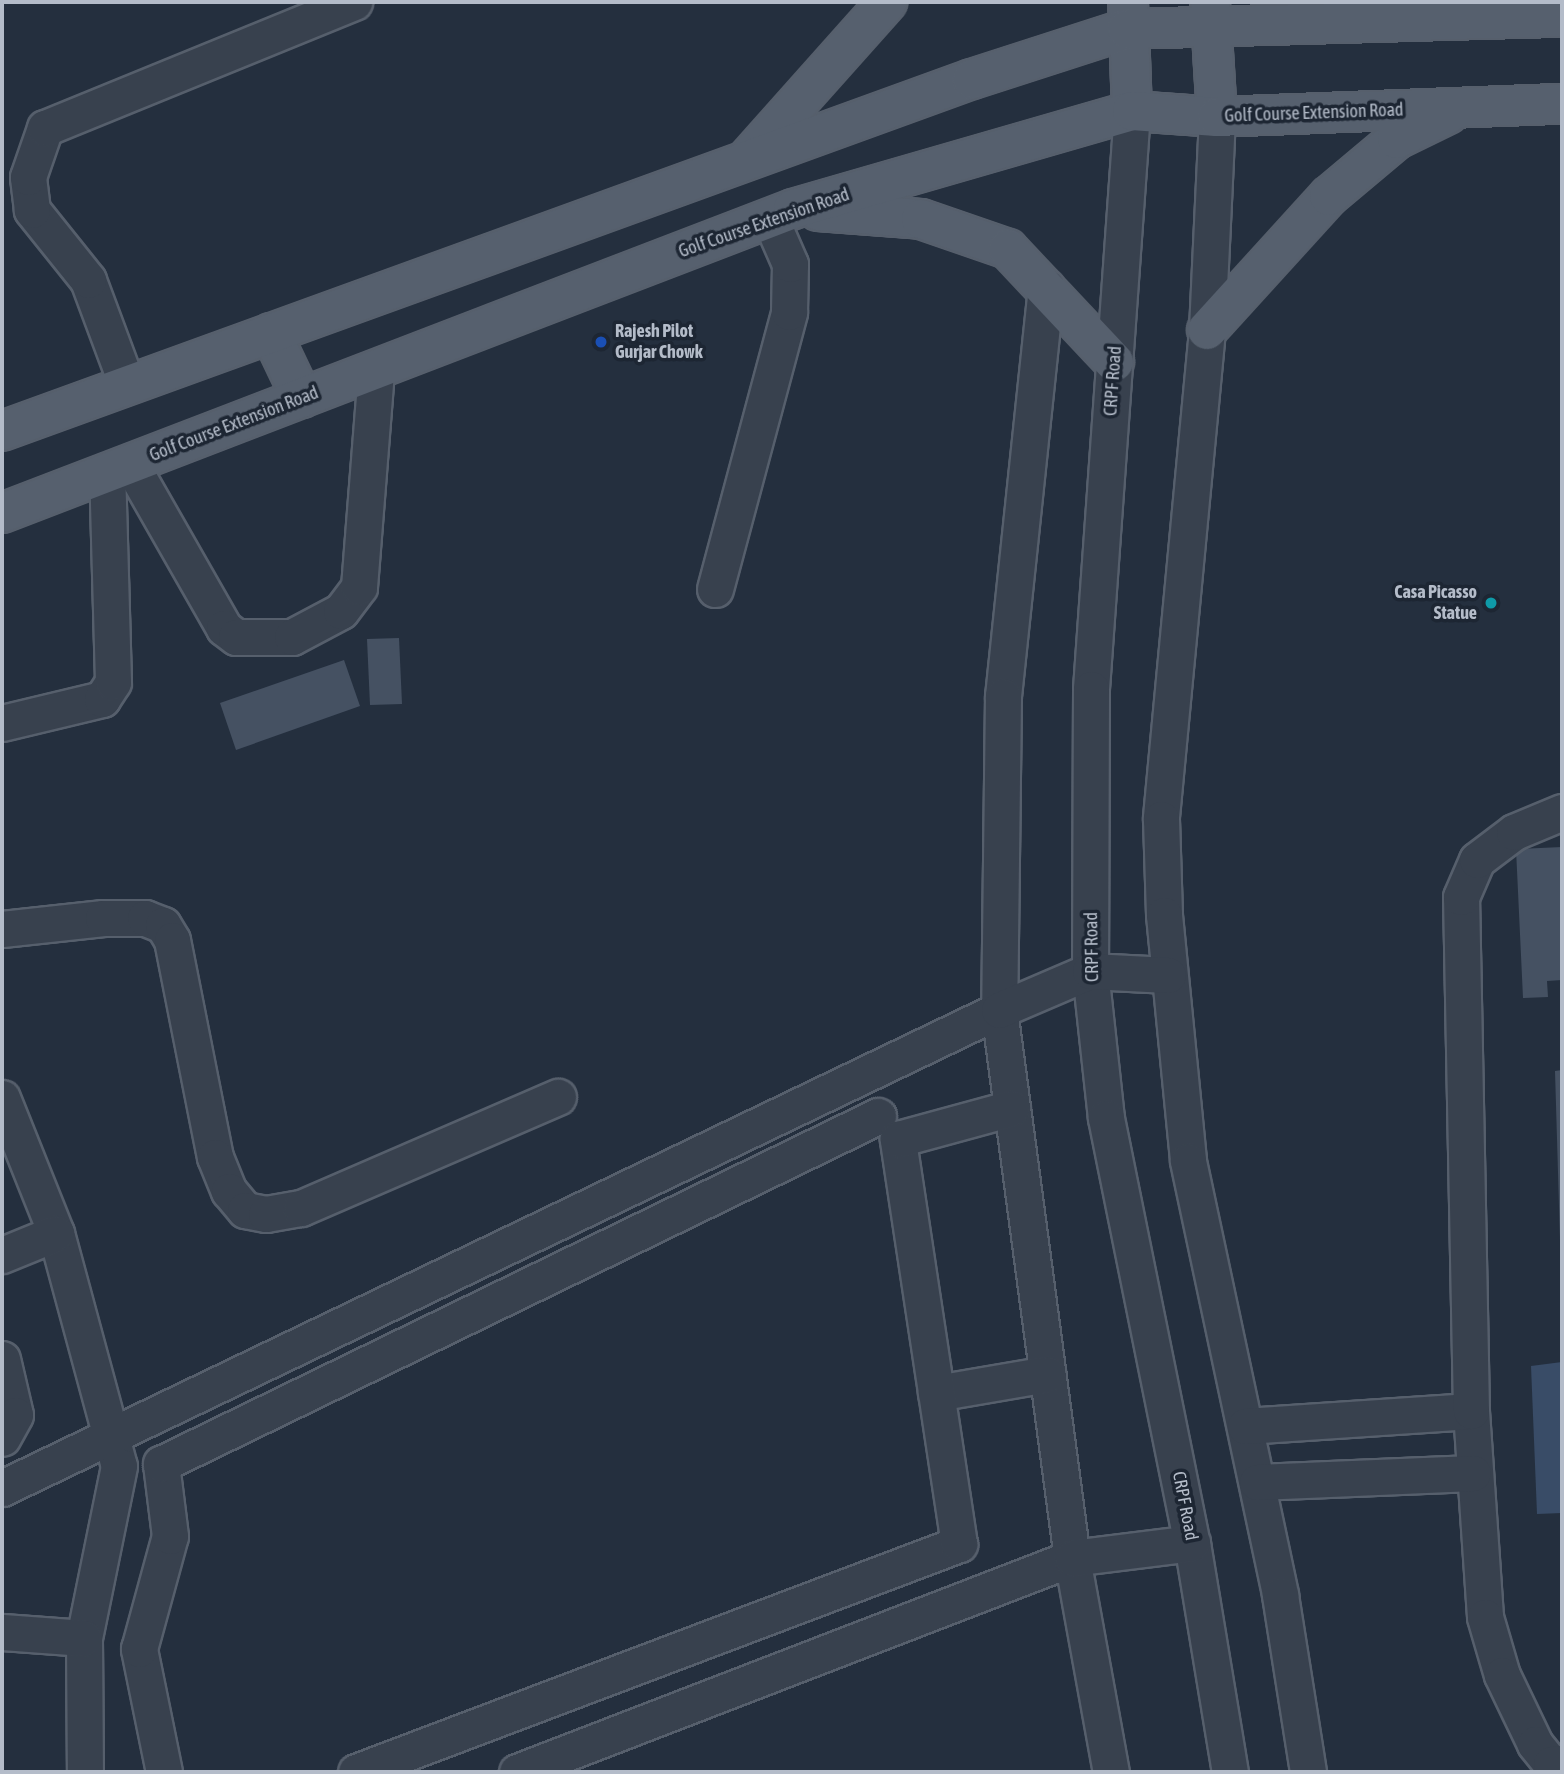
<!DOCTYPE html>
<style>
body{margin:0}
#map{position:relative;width:1564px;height:1774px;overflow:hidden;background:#242f3e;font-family:"Asap Condensed",sans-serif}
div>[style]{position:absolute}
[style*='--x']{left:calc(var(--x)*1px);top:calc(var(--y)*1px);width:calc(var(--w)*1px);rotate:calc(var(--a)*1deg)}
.water>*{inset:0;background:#394c67}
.building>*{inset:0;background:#455162}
.roads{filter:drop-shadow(2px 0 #565f6c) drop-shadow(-2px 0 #565f6c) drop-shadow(0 2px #565f6c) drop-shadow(0 -2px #565f6c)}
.minor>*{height:35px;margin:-17.5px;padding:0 17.5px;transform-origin:17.5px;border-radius:17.5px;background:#38414e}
.major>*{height:38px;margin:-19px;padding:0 19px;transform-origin:19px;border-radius:19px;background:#56606e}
.dots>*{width:19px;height:19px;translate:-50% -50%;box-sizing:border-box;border:4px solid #1d2633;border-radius:50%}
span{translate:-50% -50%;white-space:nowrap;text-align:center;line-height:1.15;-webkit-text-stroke:7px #1d2633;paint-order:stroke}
.street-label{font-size:18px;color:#b4bcc9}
.poi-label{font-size:18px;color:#b4bcc9;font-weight:700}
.left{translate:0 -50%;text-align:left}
.right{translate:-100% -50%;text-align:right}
.frame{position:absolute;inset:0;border:4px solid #b4bcc9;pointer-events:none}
</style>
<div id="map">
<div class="water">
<i style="clip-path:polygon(1562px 1362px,1562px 1513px,1537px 1514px,1531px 1366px)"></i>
</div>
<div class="building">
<i style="clip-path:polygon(399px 638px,402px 704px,370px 705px,367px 639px)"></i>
<i style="clip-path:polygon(344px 660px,360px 706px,236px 750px,220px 703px)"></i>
<i style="clip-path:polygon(1562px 847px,1562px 980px,1547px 981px,1548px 997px,1523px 998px,1516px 849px)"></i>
<i style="clip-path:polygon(1562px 1070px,1562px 1240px,1560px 1240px,1555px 1071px)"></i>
</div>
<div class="roads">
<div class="minor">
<i style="--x:1132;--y:111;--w:579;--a:94.06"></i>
<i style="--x:1091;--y:689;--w:282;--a:90.2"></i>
<i style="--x:1090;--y:971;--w:148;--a:83.8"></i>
<i style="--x:1106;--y:1118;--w:434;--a:78.6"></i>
<i style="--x:1192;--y:1543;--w:232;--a:80.6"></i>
<i style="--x:1217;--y:117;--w:213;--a:92.7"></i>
<i style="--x:1207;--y:330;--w:491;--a:95.4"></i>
<i style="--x:1161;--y:819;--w:96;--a:88.2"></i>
<i style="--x:1164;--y:915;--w:247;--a:84.4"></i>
<i style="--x:1188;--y:1161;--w:444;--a:78"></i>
<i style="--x:1280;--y:1595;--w:179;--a:81"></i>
<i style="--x:1046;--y:287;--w:411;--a:96"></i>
<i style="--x:1003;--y:696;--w:314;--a:90.7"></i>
<i style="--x:999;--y:1010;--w:553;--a:82.41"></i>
<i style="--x:1072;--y:1558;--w:218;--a:79.7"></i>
<i style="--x:127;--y:385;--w:112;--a:-110.4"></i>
<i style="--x:88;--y:280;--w:90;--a:-128.7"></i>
<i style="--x:32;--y:210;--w:33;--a:-97"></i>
<i style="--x:28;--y:177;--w:52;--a:-70.9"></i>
<i style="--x:45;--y:128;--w:334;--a:-22.2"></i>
<i style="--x:130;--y:463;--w:190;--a:60.3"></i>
<i style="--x:224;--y:628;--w:15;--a:37"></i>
<i style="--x:236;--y:637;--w:56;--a:0"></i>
<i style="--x:292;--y:637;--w:55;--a:-28"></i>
<i style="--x:341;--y:611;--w:30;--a:-53"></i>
<i style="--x:359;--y:587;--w:219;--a:-85.5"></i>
<i style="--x:715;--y:589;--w:287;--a:-75"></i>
<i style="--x:789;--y:312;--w:48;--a:-88.8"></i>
<i style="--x:790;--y:264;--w:50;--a:-113.5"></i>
<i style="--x:2;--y:723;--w:103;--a:-13.5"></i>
<i style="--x:102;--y:699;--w:20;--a:-57"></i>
<i style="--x:113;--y:682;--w:209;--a:-91.6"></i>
<i style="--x:2;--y:929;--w:102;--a:-6.2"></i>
<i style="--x:103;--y:918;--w:42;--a:0"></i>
<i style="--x:145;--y:918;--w:19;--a:21"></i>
<i style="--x:163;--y:925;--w:17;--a:59"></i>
<i style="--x:172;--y:940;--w:221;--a:78.8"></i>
<i style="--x:215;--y:1157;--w:37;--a:68"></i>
<i style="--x:229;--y:1191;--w:25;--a:50"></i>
<i style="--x:245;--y:1210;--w:21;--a:11"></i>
<i style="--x:266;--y:1214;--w:36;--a:-10"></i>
<i style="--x:301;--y:1208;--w:280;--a:-23.4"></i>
<i style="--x:2;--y:1098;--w:145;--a:68.2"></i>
<i style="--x:56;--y:1233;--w:241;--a:74.9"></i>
<i style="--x:119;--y:1466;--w:176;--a:101.5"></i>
<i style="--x:84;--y:1638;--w:134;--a:89.6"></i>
<i style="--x:2;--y:1255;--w:58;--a:-22.2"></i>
<i style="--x:2;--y:1359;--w:57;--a:76.9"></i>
<i style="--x:15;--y:1415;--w:26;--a:119"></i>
<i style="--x:936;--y:1393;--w:113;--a:-9.7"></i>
<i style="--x:1471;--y:1411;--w:206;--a:86.1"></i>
<i style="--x:1485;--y:1617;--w:60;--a:73.7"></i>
<i style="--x:1502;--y:1675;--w:76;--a:64.4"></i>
<i style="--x:1535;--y:1744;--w:26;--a:51"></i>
<i style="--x:1551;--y:1764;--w:11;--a:-5"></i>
<i style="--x:1245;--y:1426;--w:226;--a:-3.8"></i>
<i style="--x:1471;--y:1411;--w:514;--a:-91.11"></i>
<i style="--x:1461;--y:897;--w:40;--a:-66.6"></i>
<i style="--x:1477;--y:860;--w:46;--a:-37.1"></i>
<i style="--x:1514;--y:832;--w:52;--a:-22.6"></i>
<i style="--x:1257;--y:1482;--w:216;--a:-2.4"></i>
<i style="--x:2;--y:1488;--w:1106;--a:-25.61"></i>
<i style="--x:999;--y:1010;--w:99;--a:-23.2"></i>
<i style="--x:1090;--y:971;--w:78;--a:2.9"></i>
<i style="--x:2;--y:1632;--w:82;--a:4.2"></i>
<i style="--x:164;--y:1772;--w:126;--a:-101.5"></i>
<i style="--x:139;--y:1649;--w:117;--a:-74.7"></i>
<i style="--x:170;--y:1536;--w:73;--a:-97.1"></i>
<i style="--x:161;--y:1464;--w:797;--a:-25.89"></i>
<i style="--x:356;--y:1772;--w:645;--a:-20.71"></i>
<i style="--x:959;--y:1544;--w:410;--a:-98.6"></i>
<i style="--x:898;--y:1139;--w:118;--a:-15.2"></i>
<i style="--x:517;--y:1772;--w:595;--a:-21.09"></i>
<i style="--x:1072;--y:1558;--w:121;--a:-7.1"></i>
</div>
<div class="major">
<i style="--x:1128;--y:2;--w:109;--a:87.9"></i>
<i style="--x:1210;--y:2;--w:115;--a:86.5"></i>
<i style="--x:749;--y:157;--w:208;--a:-48.3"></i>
<i style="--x:818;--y:211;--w:103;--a:4.4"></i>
<i style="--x:921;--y:219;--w:92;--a:19"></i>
<i style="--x:1008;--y:249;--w:155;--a:46.8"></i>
<i style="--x:1207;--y:330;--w:181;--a:-47.7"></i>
<i style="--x:1329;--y:196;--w:89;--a:-40"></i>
<i style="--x:1397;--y:139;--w:57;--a:-26.1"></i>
<i style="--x:271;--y:333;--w:72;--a:64.5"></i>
<i style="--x:2;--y:431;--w:1032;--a:-19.95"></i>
<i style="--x:972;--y:79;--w:163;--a:-17.9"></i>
<i style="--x:1127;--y:29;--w:435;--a:-1.6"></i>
<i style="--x:2;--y:513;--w:847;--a:-21.02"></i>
<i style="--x:793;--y:209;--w:353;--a:-16.1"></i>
<i style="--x:1132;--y:111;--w:85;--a:4"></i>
<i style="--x:1217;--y:117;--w:345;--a:-2.2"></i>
</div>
</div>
<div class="dots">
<i style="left:601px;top:342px;background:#1a4fb4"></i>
<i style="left:1491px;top:603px;background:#0f9aa8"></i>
</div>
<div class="street-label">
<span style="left:1314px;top:113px;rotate:-2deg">Golf Course Extension Road</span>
<span style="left:764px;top:223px;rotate:-19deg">Golf Course Extension Road</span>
<span style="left:1113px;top:381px;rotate:-86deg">CRPF Road</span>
<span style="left:234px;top:424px;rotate:-21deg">Golf Course Extension Road</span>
<span style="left:1092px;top:947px;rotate:-91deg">CRPF Road</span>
<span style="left:1185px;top:1506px;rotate:79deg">CRPF Road</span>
</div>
<div class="poi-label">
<span class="left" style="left:615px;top:342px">Rajesh Pilot<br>Gurjar Chowk</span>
<span class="right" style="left:1477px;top:603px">Casa Picasso<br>Statue</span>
</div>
<div class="frame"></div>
</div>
